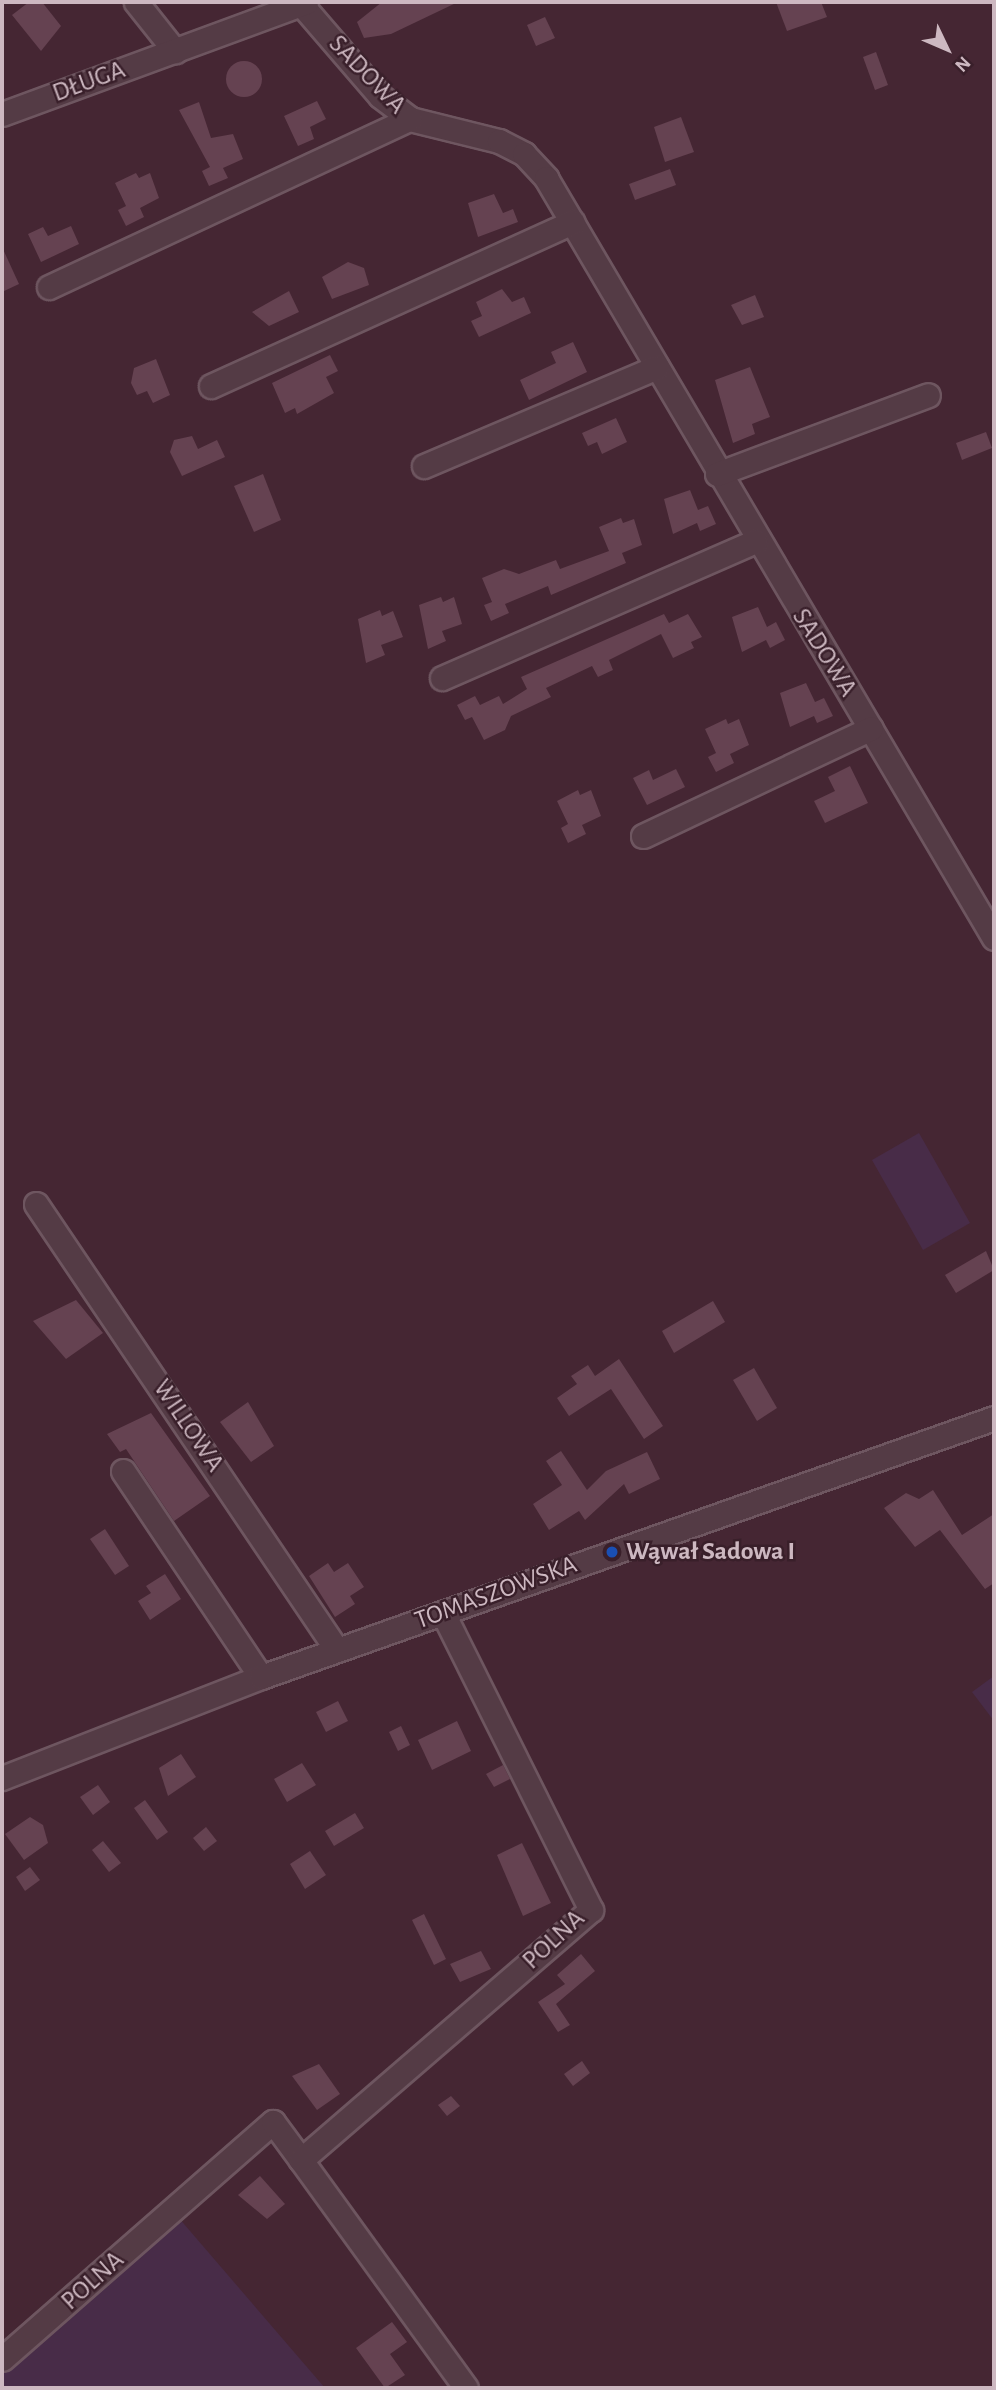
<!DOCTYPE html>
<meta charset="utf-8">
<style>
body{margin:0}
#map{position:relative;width:996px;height:2390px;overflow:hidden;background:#452633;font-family:"Alegreya Sans",sans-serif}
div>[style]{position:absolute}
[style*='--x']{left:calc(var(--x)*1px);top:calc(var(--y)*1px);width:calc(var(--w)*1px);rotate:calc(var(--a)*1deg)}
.green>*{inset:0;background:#482c48}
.building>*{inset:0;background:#654251}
.round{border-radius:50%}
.roads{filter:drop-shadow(2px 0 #6e5660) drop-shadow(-2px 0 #6e5660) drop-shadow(0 2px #6e5660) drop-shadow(0 -2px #6e5660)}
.minor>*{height:23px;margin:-11.5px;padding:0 11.5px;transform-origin:11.5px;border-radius:11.5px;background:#543b45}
.dots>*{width:19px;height:19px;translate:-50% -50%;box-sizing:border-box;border:4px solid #391f2a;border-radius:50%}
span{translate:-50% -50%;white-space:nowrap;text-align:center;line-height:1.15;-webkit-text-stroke:5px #391f2a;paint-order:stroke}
.street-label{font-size:26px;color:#cdb8c1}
.poi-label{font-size:26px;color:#cdb8c1;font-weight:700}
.left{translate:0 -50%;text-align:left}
.frame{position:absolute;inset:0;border:4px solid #cdb8c1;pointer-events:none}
.north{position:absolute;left:912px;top:14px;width:70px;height:70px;-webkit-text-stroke:5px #391f2a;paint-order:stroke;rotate:134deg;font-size:19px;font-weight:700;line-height:28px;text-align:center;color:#cdb8c1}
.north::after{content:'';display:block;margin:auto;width:24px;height:32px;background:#cdb8c1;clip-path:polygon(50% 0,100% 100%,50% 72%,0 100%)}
</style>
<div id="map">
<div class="green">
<i style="clip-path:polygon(919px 1133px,970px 1223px,923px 1250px,872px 1160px)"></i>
<i style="clip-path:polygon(994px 1676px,994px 1721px,972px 1692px)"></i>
<i style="clip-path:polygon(178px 2217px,325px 2388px,2px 2388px,2px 2370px)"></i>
</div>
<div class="building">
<i style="clip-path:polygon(29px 2px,42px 2px,61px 26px,41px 51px,12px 15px)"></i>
<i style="clip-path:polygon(382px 2px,458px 2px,391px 34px,364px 38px,357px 22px)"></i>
<i style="clip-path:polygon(776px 2px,821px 2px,827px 17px,787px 31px)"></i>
<i style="clip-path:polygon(545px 17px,555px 38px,536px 46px,527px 25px)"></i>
<i style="clip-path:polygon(876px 52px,888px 85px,875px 90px,863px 57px)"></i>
<i class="round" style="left:226px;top:61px;width:36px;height:36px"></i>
<i style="clip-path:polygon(317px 101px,326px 119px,310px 127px,314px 139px,298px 146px,284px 116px)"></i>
<i style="clip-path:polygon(199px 102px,211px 138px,233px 134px,243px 159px,223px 168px,228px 178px,209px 186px,202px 171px,210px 167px,179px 110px)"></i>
<i style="clip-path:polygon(681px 117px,694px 152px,665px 162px,654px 127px)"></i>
<i style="clip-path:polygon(670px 169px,676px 185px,635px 200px,629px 184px)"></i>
<i style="clip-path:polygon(136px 173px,139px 178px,150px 173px,159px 198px,140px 208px,144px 217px,126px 226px,118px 210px,126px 206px,115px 183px)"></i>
<i style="clip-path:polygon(494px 194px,503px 213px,513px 209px,518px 222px,478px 237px,468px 203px)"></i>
<i style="clip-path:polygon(71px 226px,79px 244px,41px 262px,28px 234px,43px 227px,48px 236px)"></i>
<i style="clip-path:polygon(2px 247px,19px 284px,2px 292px)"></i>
<i style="clip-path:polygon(348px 262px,364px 268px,369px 285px,332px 299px,322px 277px)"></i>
<i style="clip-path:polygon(502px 289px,512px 302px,524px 297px,531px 313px,479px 337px,471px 321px,482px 316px,476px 302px)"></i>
<i style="clip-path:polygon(289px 291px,299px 312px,269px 326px,252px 312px)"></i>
<i style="clip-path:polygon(755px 295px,764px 317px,742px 325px,731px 305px)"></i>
<i style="clip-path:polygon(573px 342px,587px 372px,529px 400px,520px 380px,556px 363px,551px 352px)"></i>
<i style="clip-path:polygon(330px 355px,338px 371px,326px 377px,334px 393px,297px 414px,295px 408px,285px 413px,272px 383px)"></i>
<i style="clip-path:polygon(156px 359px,170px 395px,153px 403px,147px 391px,137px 395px,131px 383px,134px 368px)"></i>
<i style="clip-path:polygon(750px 367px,770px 417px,752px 424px,755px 434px,733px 443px,715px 380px)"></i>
<i style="clip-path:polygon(616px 418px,627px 442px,602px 454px,597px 442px,588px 446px,582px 433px)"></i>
<i style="clip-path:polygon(986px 432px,992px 448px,962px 460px,956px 443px)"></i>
<i style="clip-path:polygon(192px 436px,198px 449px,217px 440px,225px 457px,182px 476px,170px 452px,174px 440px)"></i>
<i style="clip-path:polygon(263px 474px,281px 520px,254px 532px,234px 486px)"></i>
<i style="clip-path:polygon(690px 490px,698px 510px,708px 506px,716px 524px,700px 531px,697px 523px,673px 534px,664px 499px)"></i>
<i style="clip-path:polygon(621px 518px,623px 523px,634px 519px,642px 545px,622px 553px,626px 563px,551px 595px,548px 586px,505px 604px,509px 613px,491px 621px,484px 605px,492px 602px,482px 578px,504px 569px,519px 574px,556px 560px,560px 569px,609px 551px,599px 527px)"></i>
<i style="clip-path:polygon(441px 597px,443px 602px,454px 597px,462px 624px,442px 631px,446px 641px,428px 649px,419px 605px)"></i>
<i style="clip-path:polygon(758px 607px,767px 627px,776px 622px,785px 640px,770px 648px,766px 640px,742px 652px,732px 617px)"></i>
<i style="clip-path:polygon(380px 610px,382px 616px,393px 611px,403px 637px,381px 645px,385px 655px,366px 663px,358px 619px)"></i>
<i style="clip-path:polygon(664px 614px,669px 623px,688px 614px,702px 637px,691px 642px,694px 648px,673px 658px,661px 634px,609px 660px,613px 670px,598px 677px,592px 666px,546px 688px,551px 697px,511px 716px,505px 730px,484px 740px,472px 717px,465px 720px,457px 705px,475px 696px,480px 705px,499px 696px,503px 704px,527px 689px,521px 677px)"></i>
<i style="clip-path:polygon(806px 683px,815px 702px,824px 698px,833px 716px,817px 723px,814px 716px,790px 727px,780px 693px)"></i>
<i style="clip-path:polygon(726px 719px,728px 724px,739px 719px,749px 745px,730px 754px,734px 763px,716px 772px,708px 757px,716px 753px,705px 729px)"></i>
<i style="clip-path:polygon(850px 766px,868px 803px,825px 823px,814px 801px,835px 791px,828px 777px)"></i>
<i style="clip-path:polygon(676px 769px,685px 787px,647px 805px,633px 778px,649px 770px,653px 780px)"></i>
<i style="clip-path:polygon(578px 790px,580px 795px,591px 790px,601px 816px,582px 825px,586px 834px,568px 843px,561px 828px,568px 824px,557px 801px)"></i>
<i style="clip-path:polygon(986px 1251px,994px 1270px,956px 1293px,945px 1275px)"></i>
<i style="clip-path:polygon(76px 1300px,103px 1333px,66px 1359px,33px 1321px)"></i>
<i style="clip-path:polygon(713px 1301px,725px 1322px,674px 1353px,662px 1331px)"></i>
<i style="clip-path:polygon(619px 1359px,663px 1426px,644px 1439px,611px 1389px,569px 1416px,557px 1398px,577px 1384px,571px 1376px,588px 1365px,595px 1376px)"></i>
<i style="clip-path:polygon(754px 1368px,777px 1408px,757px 1421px,733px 1380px)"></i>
<i style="clip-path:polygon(248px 1402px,274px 1446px,251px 1462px,220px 1422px)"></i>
<i style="clip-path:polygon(151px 1413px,210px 1496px,174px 1521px,126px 1449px,120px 1452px,107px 1434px)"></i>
<i style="clip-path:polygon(561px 1451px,587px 1490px,606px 1471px,647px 1452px,660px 1479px,629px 1494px,624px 1484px,585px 1520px,579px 1511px,549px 1530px,533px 1504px,562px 1485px,546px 1461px)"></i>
<i style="clip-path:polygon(933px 1490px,962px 1535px,994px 1514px,994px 1583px,985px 1589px,940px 1530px,915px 1547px,884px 1508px,906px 1493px,919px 1499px)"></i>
<i style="clip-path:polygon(105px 1529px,129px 1566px,115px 1575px,90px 1539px)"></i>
<i style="clip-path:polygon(328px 1563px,334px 1572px,348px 1563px,364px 1587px,350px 1596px,355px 1604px,335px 1617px,309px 1576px)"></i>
<i style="clip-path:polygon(165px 1574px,181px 1599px,150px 1620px,138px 1601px,151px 1593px,146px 1586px)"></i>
<i style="clip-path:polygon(338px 1701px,348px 1721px,326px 1732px,316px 1712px)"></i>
<i style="clip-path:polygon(457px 1721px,471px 1751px,432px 1770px,418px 1740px)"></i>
<i style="clip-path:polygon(401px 1726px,410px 1745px,398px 1751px,389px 1732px)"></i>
<i style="clip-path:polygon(181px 1754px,196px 1777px,168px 1796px,159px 1768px)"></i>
<i style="clip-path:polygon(302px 1763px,316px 1785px,287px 1802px,274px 1779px)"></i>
<i style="clip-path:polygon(503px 1765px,510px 1779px,494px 1787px,486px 1774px)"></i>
<i style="clip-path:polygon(98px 1785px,110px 1802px,93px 1815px,80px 1797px)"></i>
<i style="clip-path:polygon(145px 1800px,168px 1832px,157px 1840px,134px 1808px)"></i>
<i style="clip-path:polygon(355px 1813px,364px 1828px,334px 1846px,325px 1831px)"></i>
<i style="clip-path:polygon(30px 1817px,43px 1825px,48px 1843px,24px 1860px,5px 1834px)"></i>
<i style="clip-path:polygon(206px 1827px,217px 1841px,204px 1851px,193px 1838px)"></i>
<i style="clip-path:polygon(103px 1841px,121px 1863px,109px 1872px,92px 1850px)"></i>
<i style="clip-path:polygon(522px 1843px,551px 1903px,523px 1916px,497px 1855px)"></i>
<i style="clip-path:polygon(310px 1851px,326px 1875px,305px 1889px,290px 1864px)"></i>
<i style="clip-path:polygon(30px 1867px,40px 1880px,25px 1891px,16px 1877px)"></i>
<i style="clip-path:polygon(424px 1914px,446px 1959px,434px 1965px,412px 1920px)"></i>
<i style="clip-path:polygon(481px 1951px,491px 1969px,460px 1982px,450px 1964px)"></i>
<i style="clip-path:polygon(581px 1954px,595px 1971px,556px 2004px,570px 2025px,558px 2032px,538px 2002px,565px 1984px,557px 1975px)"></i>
<i style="clip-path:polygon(582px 2061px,590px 2073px,573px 2086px,564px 2074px)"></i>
<i style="clip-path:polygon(319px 2064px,340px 2094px,317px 2110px,292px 2076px)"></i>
<i style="clip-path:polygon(451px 2096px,460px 2106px,447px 2116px,438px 2105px)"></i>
<i style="clip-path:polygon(260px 2176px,285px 2204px,267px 2219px,238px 2195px)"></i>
<i style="clip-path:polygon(392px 2322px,407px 2342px,390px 2354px,405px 2375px,385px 2388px,356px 2348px)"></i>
</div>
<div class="roads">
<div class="minor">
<i style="--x:136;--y:2;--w:63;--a:51.5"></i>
<i style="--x:301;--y:4;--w:121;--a:49.3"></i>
<i style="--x:380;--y:96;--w:38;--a:37"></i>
<i style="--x:410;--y:119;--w:92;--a:13.9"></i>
<i style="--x:499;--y:141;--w:28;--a:27"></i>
<i style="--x:524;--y:154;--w:33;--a:47"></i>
<i style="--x:546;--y:178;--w:882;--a:59.48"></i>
<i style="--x:2;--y:114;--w:324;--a:-20.2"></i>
<i style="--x:49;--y:287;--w:398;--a:-25"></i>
<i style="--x:211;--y:386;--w:397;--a:-24.4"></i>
<i style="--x:424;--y:466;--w:253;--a:-23"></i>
<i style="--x:717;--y:474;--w:225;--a:-20.5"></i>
<i style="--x:442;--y:678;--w:342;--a:-23.6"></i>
<i style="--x:643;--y:836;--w:252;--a:-25.3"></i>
<i style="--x:36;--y:1204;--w:538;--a:55.99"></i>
<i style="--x:123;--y:1471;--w:248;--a:56.2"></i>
<i style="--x:2;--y:1778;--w:278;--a:-21.3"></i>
<i style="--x:261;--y:1677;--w:777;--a:-19.46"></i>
<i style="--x:301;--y:2160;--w:281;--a:54.1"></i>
<i style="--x:2;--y:2359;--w:360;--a:-41.2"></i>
<i style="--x:273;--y:2122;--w:47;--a:53.6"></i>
<i style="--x:301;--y:2160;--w:383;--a:-40.8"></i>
<i style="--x:591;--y:1910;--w:332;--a:-116.5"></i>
</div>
</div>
<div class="dots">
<i style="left:612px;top:1552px;background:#1a4fb4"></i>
</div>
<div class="street-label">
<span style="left:367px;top:75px;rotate:46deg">SADOWA</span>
<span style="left:89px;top:82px;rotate:-20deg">DŁUGA</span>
<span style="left:824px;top:653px;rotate:58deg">SADOWA</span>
<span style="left:188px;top:1426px;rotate:56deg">WILLOWA</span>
<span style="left:496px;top:1593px;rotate:-20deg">TOMASZOWSKA</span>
<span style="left:554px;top:1940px;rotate:-43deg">POLNA</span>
<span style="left:93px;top:2281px;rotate:-42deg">POLNA</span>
</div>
<div class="poi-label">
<span class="left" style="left:626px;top:1552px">Wąwał Sadowa I</span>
</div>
<div class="frame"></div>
<div class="north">N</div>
</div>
